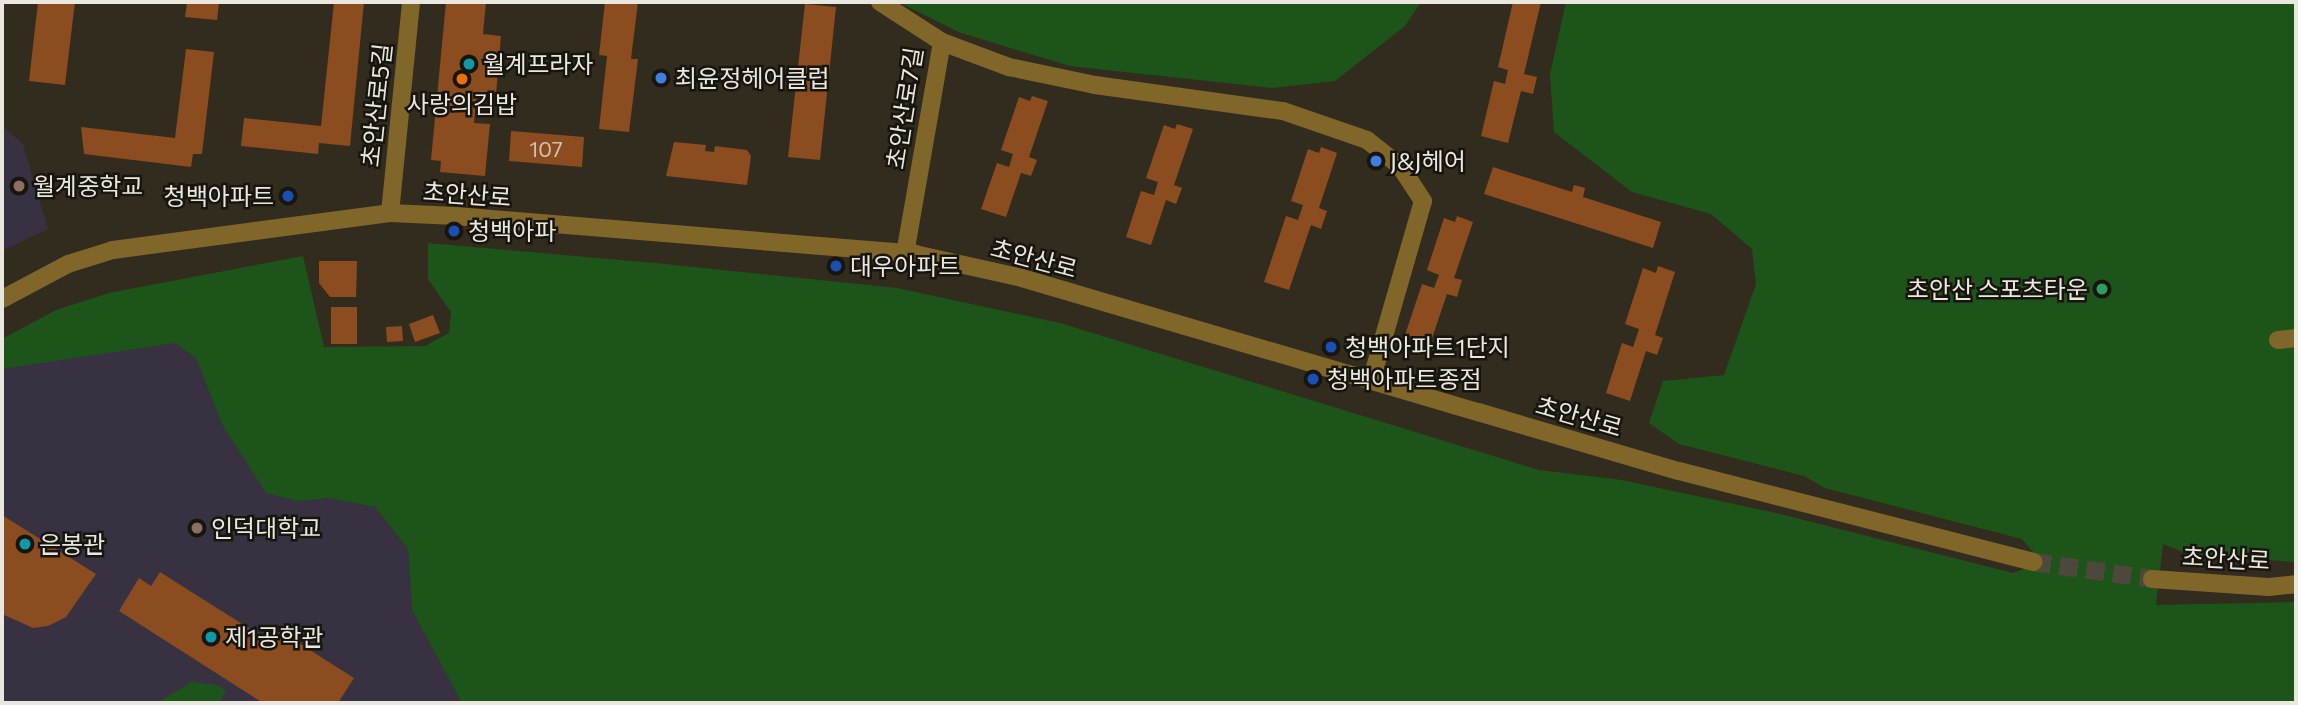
<!DOCTYPE html>
<meta charset="utf-8">
<style>
body{margin:0}
#map{position:relative;width:2298px;height:705px;overflow:hidden;background:#322c1f;font-family:Commissioner,"Noto Sans KR",sans-serif}
div>[style]{position:absolute}
[style*='--x']{left:calc(var(--x)*1px);top:calc(var(--y)*1px);width:calc(var(--w)*1px);rotate:calc(var(--a)*1deg)}
.education>*{inset:0;background:#373142}
.green>*{inset:0;background:#1d5419}
.building>*{inset:0;background:#8b4c1f}
.minor-tunnel>*{height:18px;margin-top:-9px;transform-origin:0;background:repeating-linear-gradient(90deg,#4e483c 0 18px,transparent 0 27px)}
.minor>*{height:18px;margin:-9px;padding:0 9px;transform-origin:9px;border-radius:9px;background:#81662a}
.tertiary>*{height:18px;margin:-9px;padding:0 9px;transform-origin:9px;border-radius:9px;background:#81662a}
.dots>*{width:19px;height:19px;translate:-50% -50%;box-sizing:border-box;border:4px solid #18150f;border-radius:50%}
span{translate:-50% -50%;white-space:nowrap;text-align:center;line-height:1.15;-webkit-text-stroke:5px #18150f;paint-order:stroke}
.number-label{font-size:21px;color:#d2c0ae}
.number-label span{-webkit-text-stroke-width:0}
.poi-label{font-size:24px;color:#eae7de}
.left{translate:0 -50%;text-align:left}
.right{translate:-100% -50%;text-align:right}
.street-label{font-size:24px;color:#eae7de}
.frame{position:absolute;inset:0;border:4px solid #eae7de;pointer-events:none}
</style>
<div id="map">
<div class="education">
<i style="clip-path:polygon(2px 126px,23px 144px,48px 229px,2px 251px)"></i>
<i style="clip-path:polygon(175px 342px,196px 358px,222px 424px,298px 501px,328px 498px,375px 507px,408px 549px,412px 610px,462px 703px,2px 703px,2px 369px)"></i>
</div>
<div class="green">
<i style="clip-path:polygon(898px 2px,1421px 2px,1405px 26px,1335px 81px,1272px 88px,1070px 66px,961px 33px)"></i>
<i style="clip-path:polygon(1566px 2px,2296px 2px,2296px 562px,2188px 554px,2163px 544px,2156px 605px,2296px 602px,2296px 703px,462px 703px,412px 610px,408px 549px,375px 507px,328px 498px,298px 501px,266px 493px,222px 424px,196px 358px,175px 343px,2px 369px,2px 339px,56px 310px,109px 293px,303px 256px,324px 347px,425px 346px,449px 333px,451px 312px,428px 279px,428px 243px,655px 263px,897px 288px,1060px 323px,1539px 470px,1622px 480px,1776px 513px,2013px 573px,2030px 567px,2033px 552px,2022px 539px,1825px 488px,1804px 476px,1679px 444px,1649px 423px,1663px 381px,1724px 375px,1756px 284px,1752px 249px,1711px 214px,1632px 192px,1554px 132px,1550px 74px)"></i>
<i style="clip-path:polygon(192px 682px,217px 685px,226px 691px,219px 703px,157px 703px)"></i>
</div>
<div class="building">
<i style="clip-path:polygon(38px 2px,75px 2px,65px 85px,29px 81px)"></i>
<i style="clip-path:polygon(187px 2px,219px 2px,217px 20px,185px 17px)"></i>
<i style="clip-path:polygon(334px 2px,364px 2px,350px 146px,319px 143px,318px 154px,241px 146px,244px 118px,321px 126px)"></i>
<i style="clip-path:polygon(446px 2px,486px 2px,483px 34px,501px 36px,496px 94px,477px 93px,474px 123px,490px 124px,485px 176px,440px 172px,441px 161px,431px 160px)"></i>
<i style="clip-path:polygon(605px 2px,638px 2px,631px 59px,638px 59px,629px 132px,599px 129px,607px 56px,599px 55px)"></i>
<i style="clip-path:polygon(1513px 2px,1541px 2px,1524px 74px,1537px 77px,1533px 94px,1521px 91px,1508px 143px,1481px 136px,1494px 81px,1505px 84px,1508px 70px,1498px 67px)"></i>
<i style="clip-path:polygon(805px 4px,836px 7px,820px 160px,788px 157px)"></i>
<i style="clip-path:polygon(186px 49px,214px 52px,202px 154px,193px 154px,191px 167px,84px 154px,81px 127px,175px 138px)"></i>
<i style="clip-path:polygon(1032px 96px,1048px 101px,1029px 157px,1037px 160px,1031px 176px,1021px 173px,1006px 217px,981px 209px,997px 163px,1009px 167px,1013px 154px,1001px 150px,1019px 97px,1030px 101px)"></i>
<i style="clip-path:polygon(1177px 124px,1193px 129px,1174px 185px,1182px 188px,1176px 204px,1166px 200px,1151px 245px,1126px 237px,1141px 191px,1154px 195px,1158px 182px,1146px 178px,1164px 125px,1175px 129px)"></i>
<i style="clip-path:polygon(511px 131px,584px 137px,582px 167px,509px 161px)"></i>
<i style="clip-path:polygon(674px 142px,706px 145px,705px 151px,714px 152px,715px 146px,747px 150px,751px 156px,747px 185px,666px 176px)"></i>
<i style="clip-path:polygon(1321px 147px,1337px 153px,1319px 208px,1327px 211px,1321px 229px,1311px 225px,1289px 290px,1264px 282px,1286px 216px,1298px 220px,1303px 205px,1291px 201px,1308px 149px,1319px 153px)"></i>
<i style="clip-path:polygon(1493px 167px,1572px 192px,1574px 185px,1585px 188px,1583px 197px,1661px 222px,1653px 248px,1484px 194px)"></i>
<i style="clip-path:polygon(1457px 216px,1473px 222px,1454px 278px,1462px 280px,1457px 297px,1447px 294px,1430px 344px,1405px 335px,1422px 284px,1434px 288px,1439px 275px,1427px 270px,1444px 218px,1455px 222px)"></i>
<i style="clip-path:polygon(319px 261px,357px 261px,356px 297px,330px 297px,319px 283px)"></i>
<i style="clip-path:polygon(1658px 266px,1675px 272px,1655px 335px,1663px 338px,1657px 355px,1646px 351px,1630px 401px,1606px 393px,1622px 343px,1633px 347px,1639px 329px,1625px 324px,1643px 268px,1656px 273px)"></i>
<i style="clip-path:polygon(331px 307px,357px 307px,357px 344px,331px 344px)"></i>
<i style="clip-path:polygon(433px 315px,440px 333px,415px 342px,409px 324px)"></i>
<i style="clip-path:polygon(402px 326px,403px 341px,387px 342px,386px 327px)"></i>
<i style="clip-path:polygon(2px 515px,96px 574px,66px 617px,48px 626px,33px 628px,2px 614px)"></i>
<i style="clip-path:polygon(160px 572px,272px 643px,280px 631px,354px 678px,338px 703px,263px 703px,119px 611px,139px 578px,151px 586px)"></i>
</div>
<div class="minor-tunnel">
<i style="--x:2033;--y:562;--w:120;--a:8.1"></i>
</div>
<div class="minor">
<i style="--x:880;--y:2;--w:74;--a:32.8"></i>
<i style="--x:942;--y:42;--w:214;--a:99.9"></i>
<i style="--x:942;--y:42;--w:72;--a:20.5"></i>
<i style="--x:1009;--y:67;--w:88;--a:11.8"></i>
<i style="--x:1095;--y:85;--w:190;--a:7.9"></i>
<i style="--x:1283;--y:111;--w:89;--a:19"></i>
<i style="--x:1367;--y:140;--w:42;--a:38.2"></i>
<i style="--x:1400;--y:166;--w:42;--a:56.7"></i>
<i style="--x:1423;--y:201;--w:187;--a:106.1"></i>
<i style="--x:390;--y:213;--w:212;--a:-84.3"></i>
<i style="--x:2278;--y:340;--w:18;--a:-6"></i>
<i style="--x:1478;--y:412;--w:209;--a:16.4"></i>
<i style="--x:1679;--y:471;--w:366;--a:14.4"></i>
<i style="--x:2152;--y:579;--w:117;--a:3.9"></i>
<i style="--x:2269;--y:587;--w:27;--a:-6"></i>
</div>
<div class="tertiary">
<i style="--x:2;--y:299;--w:75;--a:-27.9"></i>
<i style="--x:68;--y:264;--w:47;--a:-17.3"></i>
<i style="--x:113;--y:250;--w:279;--a:-7.6"></i>
<i style="--x:390;--y:213;--w:66;--a:2.6"></i>
<i style="--x:456;--y:216;--w:461;--a:4.7"></i>
<i style="--x:915;--y:254;--w:110;--a:12.6"></i>
<i style="--x:1022;--y:278;--w:475;--a:16.4"></i>
</div>
<div class="dots">
<i style="left:469px;top:64px;background:#0f9aa8"></i>
<i style="left:661px;top:78px;background:#3f7fe0"></i>
<i style="left:462px;top:79px;background:#e8710a"></i>
<i style="left:1376px;top:161px;background:#3f7fe0"></i>
<i style="left:19px;top:186px;background:#8d6e63"></i>
<i style="left:288px;top:196px;background:#1a4fb4"></i>
<i style="left:454px;top:231px;background:#1a4fb4"></i>
<i style="left:836px;top:266px;background:#1a4fb4"></i>
<i style="left:2102px;top:289px;background:#2e9e5b"></i>
<i style="left:1331px;top:347px;background:#1a4fb4"></i>
<i style="left:1313px;top:379px;background:#1a4fb4"></i>
<i style="left:197px;top:528px;background:#8d6e63"></i>
<i style="left:25px;top:544px;background:#0f9aa8"></i>
<i style="left:211px;top:637px;background:#0f9aa8"></i>
</div>
<div class="number-label">
<span style="left:546px;top:149px">107</span>
</div>
<div class="poi-label">
<span class="left" style="left:483px;top:64px">월계프라자</span>
<span class="left" style="left:675px;top:78px">최윤정헤어클럽</span>
<span style="left:462px;top:104px">사랑의김밥</span>
<span class="left" style="left:1390px;top:161px">J&amp;J헤어</span>
<span class="left" style="left:33px;top:186px">월계중학교</span>
<span class="right" style="left:274px;top:196px">청백아파트</span>
<span class="left" style="left:468px;top:231px">청백아파</span>
<span class="left" style="left:850px;top:266px">대우아파트</span>
<span class="right" style="left:2088px;top:289px">초안산 스포츠타운</span>
<span class="left" style="left:1345px;top:347px">청백아파트1단지</span>
<span class="left" style="left:1327px;top:379px">청백아파트종점</span>
<span class="left" style="left:211px;top:528px">인덕대학교</span>
<span class="left" style="left:39px;top:544px">은봉관</span>
<span class="left" style="left:225px;top:637px">제1공학관</span>
</div>
<div class="street-label">
<span style="left:376px;top:105px;rotate:-84deg">초안산로5길</span>
<span style="left:904px;top:108px;rotate:-81deg">초안산로7길</span>
<span style="left:467px;top:194px;rotate:4deg">초안산로</span>
<span style="left:1034px;top:258px;rotate:15deg">초안산로</span>
<span style="left:1579px;top:416px;rotate:16deg">초안산로</span>
<span style="left:2226px;top:558px;rotate:3deg">초안산로</span>
</div>
<div class="frame"></div>
</div>
